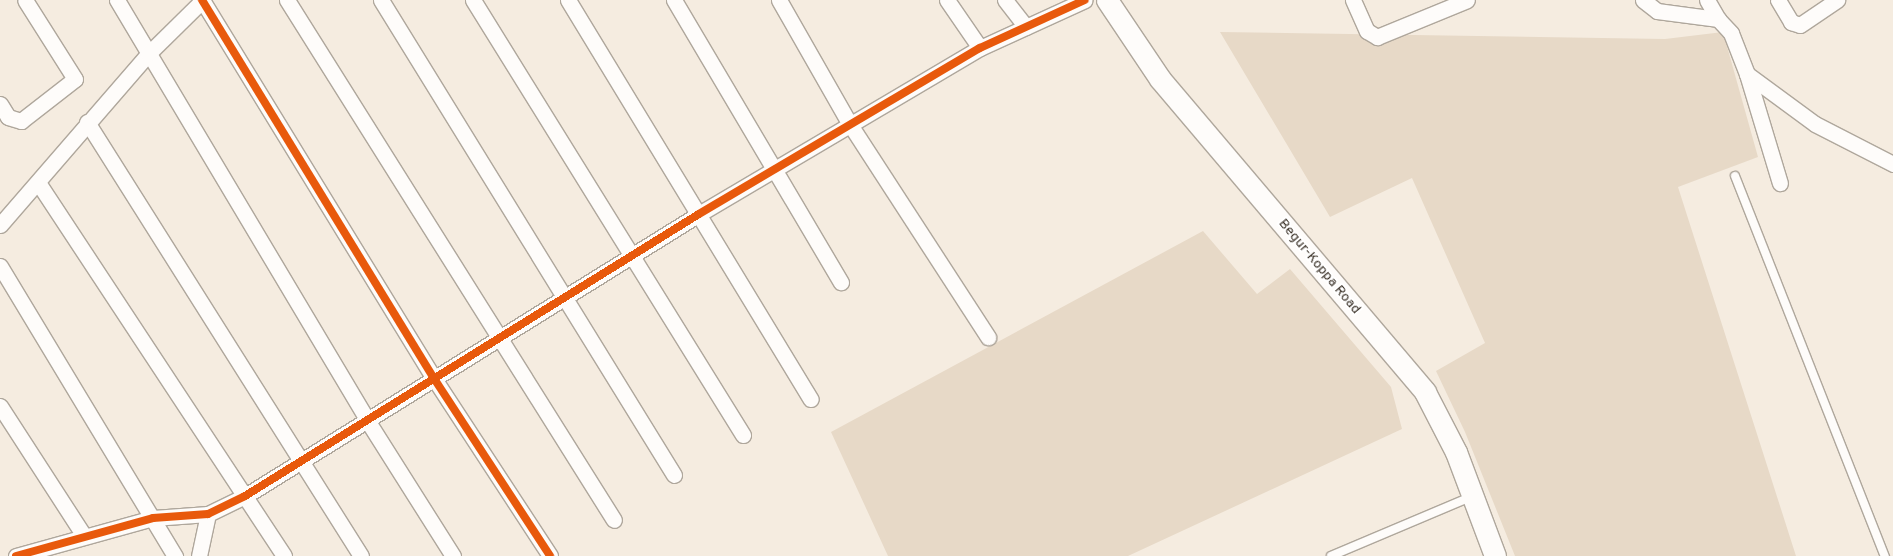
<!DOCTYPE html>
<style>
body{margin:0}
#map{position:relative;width:1893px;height:556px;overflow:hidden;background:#f5ece0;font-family:Overpass,sans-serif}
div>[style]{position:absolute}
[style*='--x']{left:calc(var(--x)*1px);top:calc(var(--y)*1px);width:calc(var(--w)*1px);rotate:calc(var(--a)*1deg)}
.green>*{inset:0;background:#e7d9c7}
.roads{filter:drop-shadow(1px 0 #afa79c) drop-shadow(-1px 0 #afa79c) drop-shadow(0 1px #afa79c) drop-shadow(0 -1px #afa79c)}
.service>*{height:8px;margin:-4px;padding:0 4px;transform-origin:4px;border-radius:4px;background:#fefcfa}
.minor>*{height:15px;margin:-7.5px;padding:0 7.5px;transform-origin:7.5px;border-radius:7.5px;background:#fefcfa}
.secondary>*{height:21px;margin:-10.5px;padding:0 10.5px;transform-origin:10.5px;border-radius:10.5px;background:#fefcfa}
.cycleway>*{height:8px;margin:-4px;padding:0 4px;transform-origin:4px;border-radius:4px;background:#e8590c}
span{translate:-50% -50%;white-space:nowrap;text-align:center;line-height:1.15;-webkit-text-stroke:4px #fff;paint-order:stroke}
.street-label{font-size:14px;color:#382f25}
</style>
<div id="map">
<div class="green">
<i style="clip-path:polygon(1220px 32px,1665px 39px,1723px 32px,1758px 157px,1678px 187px,1796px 556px,1515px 556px,1465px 432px,1436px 371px,1485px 343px,1412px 178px,1330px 217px)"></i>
<i style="clip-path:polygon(1203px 231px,1257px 294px,1290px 269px,1391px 387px,1402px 429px,1128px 556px,888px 556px,831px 432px)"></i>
</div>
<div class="roads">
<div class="service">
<i style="--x:1735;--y:176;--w:409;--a:68.5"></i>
<i style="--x:1331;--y:556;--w:152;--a:-22.9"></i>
</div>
<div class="minor">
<i style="--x:117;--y:0;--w:489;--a:59.2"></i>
<i style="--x:367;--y:420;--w:161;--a:57.7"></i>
<i style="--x:202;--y:0;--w:446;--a:58.5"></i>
<i style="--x:435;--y:380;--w:210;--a:56.8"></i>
<i style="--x:287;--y:0;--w:614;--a:57.84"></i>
<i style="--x:381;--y:0;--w:558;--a:58.33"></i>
<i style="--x:473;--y:0;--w:512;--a:58.17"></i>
<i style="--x:568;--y:0;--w:467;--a:58.7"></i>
<i style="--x:674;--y:0;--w:328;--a:59.4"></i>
<i style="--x:779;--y:0;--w:145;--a:60.3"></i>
<i style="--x:851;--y:126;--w:252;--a:57"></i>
<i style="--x:947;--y:0;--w:58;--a:55.5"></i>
<i style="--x:1005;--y:0;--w:34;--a:52"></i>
<i style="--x:1353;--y:0;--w:34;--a:66"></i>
<i style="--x:1367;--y:31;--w:12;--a:31"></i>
<i style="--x:1377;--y:37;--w:97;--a:-22.3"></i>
<i style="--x:1643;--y:0;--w:18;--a:38"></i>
<i style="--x:1657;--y:11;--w:62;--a:7.5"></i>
<i style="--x:1718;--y:19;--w:19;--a:47"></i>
<i style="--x:1731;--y:33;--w:44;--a:68.7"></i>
<i style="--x:1747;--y:74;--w:84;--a:36.3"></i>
<i style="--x:1815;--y:124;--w:88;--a:27.1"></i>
<i style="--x:1707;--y:0;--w:22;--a:60"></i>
<i style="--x:1778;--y:0;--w:26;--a:59"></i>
<i style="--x:1791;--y:22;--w:9;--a:18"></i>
<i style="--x:1800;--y:25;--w:45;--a:-34"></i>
<i style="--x:1747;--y:74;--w:114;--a:73.2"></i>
<i style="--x:0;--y:104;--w:15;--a:58"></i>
<i style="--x:8;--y:117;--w:14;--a:17"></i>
<i style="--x:21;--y:121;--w:68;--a:-37.9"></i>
<i style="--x:75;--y:79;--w:93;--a:-122.3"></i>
<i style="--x:87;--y:122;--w:513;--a:57.73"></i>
<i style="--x:39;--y:184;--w:445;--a:56.6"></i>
<i style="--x:0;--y:225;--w:226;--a:-49.1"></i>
<i style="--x:148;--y:54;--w:77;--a:-44.5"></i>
<i style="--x:0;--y:266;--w:339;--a:58.9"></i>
<i style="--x:0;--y:406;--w:155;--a:57.1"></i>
<i style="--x:16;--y:556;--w:142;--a:-15.5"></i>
<i style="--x:153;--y:518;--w:55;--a:-4.2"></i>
<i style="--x:208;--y:514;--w:41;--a:-25.9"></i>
<i style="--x:245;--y:496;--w:534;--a:-31.85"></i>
<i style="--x:699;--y:214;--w:326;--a:-30.6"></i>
<i style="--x:980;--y:48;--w:115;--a:-24.6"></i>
<i style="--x:199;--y:556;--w:43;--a:-77.9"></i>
</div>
<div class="secondary">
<i style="--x:1107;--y:0;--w:95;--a:56.1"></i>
<i style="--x:1160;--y:79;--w:410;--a:49.7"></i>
<i style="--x:1425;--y:392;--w:68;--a:62.7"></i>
<i style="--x:1456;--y:452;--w:111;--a:69.4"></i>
</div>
</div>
<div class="cycleway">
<i style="--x:202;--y:0;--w:446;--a:58.5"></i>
<i style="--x:435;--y:380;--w:210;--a:56.8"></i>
<i style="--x:16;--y:556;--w:142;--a:-15.5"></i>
<i style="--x:153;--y:518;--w:55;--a:-4.2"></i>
<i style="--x:208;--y:514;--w:41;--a:-25.9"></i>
<i style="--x:245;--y:496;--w:534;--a:-31.85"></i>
<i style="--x:699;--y:214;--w:326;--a:-30.6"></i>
<i style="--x:980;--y:48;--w:115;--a:-24.6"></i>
</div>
<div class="street-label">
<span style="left:1319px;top:267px;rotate:50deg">Begur-Koppa Road</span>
</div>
</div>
